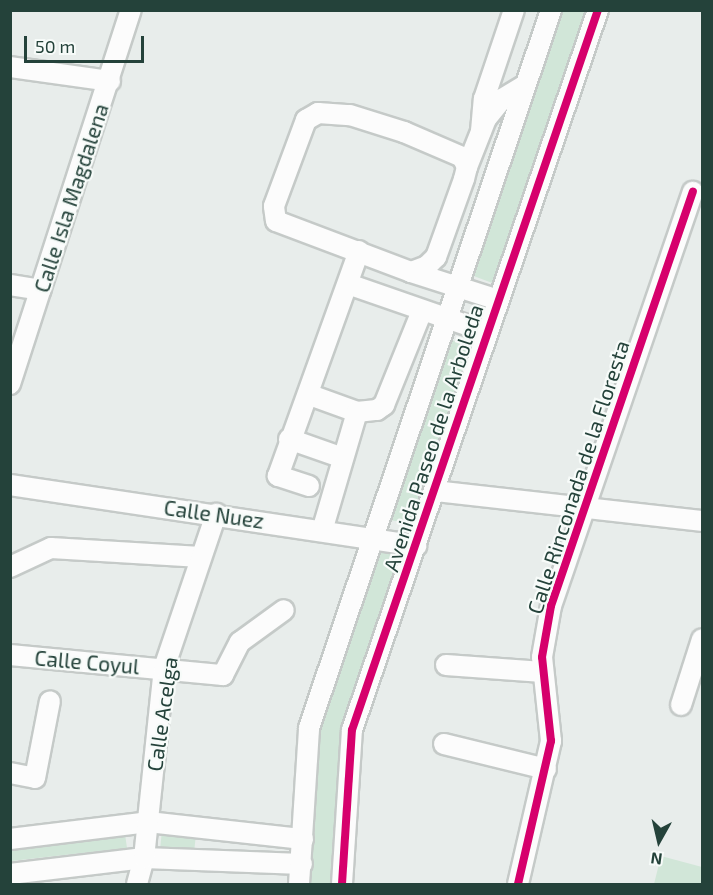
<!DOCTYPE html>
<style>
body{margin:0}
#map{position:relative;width:713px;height:895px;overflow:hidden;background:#e8edeb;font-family:"Exo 2",sans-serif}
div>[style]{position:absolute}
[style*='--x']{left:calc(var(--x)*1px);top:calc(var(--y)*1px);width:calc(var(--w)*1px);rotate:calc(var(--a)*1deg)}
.green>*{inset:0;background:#d1e6d8}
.roads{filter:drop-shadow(2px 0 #c5cac8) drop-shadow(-2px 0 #c5cac8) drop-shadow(0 2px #c5cac8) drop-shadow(0 -2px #c5cac8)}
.minor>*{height:20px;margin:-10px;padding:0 10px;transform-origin:10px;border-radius:10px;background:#fcfcfc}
.cycleway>*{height:8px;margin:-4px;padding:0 4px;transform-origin:4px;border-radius:4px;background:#d6006c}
span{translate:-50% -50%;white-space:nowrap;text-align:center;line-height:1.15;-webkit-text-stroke:4.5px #f7fbf9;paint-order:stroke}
.street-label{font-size:21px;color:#24423a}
.frame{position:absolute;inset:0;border:12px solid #24423a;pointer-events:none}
.north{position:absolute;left:629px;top:811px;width:60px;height:60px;-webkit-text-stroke:4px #f7fbf9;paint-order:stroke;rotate:188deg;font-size:16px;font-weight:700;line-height:24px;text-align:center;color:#24423a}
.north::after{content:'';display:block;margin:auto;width:21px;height:27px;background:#24423a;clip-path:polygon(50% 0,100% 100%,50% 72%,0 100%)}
.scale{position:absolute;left:24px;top:36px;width:120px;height:27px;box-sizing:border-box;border:3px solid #24423a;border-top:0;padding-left:8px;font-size:18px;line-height:21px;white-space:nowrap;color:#24423a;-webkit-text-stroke:4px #f7fbf9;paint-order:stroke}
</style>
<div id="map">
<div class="green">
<i style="clip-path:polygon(561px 11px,588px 11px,495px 284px,471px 275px)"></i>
<i style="clip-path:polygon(449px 339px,475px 348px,416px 524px,389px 520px)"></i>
<i style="clip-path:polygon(378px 550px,404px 554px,344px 729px,331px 884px,307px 884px,318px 726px)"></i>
<i style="clip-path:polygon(162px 830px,196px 834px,194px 853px,160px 850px)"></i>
<i style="clip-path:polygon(125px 834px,127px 848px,11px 861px,10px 847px)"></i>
<i style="clip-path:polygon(661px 856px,702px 867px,702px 884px,654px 884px)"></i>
</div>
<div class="roads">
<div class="minor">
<i style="--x:10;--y:67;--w:101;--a:8"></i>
<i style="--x:318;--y:113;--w:32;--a:4"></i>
<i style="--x:350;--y:115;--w:57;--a:17.5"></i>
<i style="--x:404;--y:132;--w:63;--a:23.3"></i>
<i style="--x:462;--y:157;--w:11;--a:63"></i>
<i style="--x:467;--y:167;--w:12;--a:104"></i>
<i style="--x:464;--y:179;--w:83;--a:109.7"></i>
<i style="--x:436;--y:257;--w:13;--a:135"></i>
<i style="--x:427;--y:266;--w:17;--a:159"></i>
<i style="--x:411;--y:272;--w:144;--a:-159.3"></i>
<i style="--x:276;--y:221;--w:15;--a:-98"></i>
<i style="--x:274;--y:206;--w:92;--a:-69.6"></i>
<i style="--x:306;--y:120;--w:14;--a:-30"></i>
<i style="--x:481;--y:131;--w:32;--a:-85"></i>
<i style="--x:484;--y:99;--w:94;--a:-71.4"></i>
<i style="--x:467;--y:167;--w:52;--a:-68.4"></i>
<i style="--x:486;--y:119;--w:26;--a:-51"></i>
<i style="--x:502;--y:99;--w:27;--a:-31"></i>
<i style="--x:411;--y:272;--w:91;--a:17.8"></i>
<i style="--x:348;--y:284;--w:147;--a:19.1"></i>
<i style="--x:10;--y:285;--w:31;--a:9"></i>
<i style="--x:10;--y:384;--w:393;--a:-72.1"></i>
<i style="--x:310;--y:395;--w:50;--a:19.9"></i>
<i style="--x:289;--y:439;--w:57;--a:19.4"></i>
<i style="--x:10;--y:485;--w:411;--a:8.5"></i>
<i style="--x:309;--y:486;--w:33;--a:-162"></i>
<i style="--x:278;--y:476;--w:239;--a:-70.2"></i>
<i style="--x:435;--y:491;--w:269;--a:6.4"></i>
<i style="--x:322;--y:531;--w:124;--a:-73.6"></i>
<i style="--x:357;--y:412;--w:20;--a:-6"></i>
<i style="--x:377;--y:410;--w:9;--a:-36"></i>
<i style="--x:384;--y:405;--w:101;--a:-68"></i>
<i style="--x:10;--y:567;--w:45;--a:-24.9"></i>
<i style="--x:51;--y:548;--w:150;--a:3.4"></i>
<i style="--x:10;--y:655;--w:214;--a:5.4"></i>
<i style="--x:223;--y:675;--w:37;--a:-63"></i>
<i style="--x:240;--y:642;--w:54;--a:-36"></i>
<i style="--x:446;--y:665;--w:97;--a:4.1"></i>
<i style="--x:681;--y:705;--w:69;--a:-72.3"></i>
<i style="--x:444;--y:744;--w:105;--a:13.8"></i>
<i style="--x:10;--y:773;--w:25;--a:11"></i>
<i style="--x:35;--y:778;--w:78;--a:-79"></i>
<i style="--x:10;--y:839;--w:139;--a:-7"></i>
<i style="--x:148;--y:822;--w:156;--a:6.3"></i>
<i style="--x:10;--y:874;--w:135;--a:-6.8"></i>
<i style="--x:144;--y:858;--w:158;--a:2.2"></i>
<i style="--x:137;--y:884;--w:27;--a:-75"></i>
<i style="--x:144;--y:858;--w:191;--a:-84"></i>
<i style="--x:164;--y:668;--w:163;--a:-71.3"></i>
<i style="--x:299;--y:884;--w:156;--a:-86.3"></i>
<i style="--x:309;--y:728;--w:758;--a:-71.37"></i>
<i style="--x:342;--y:884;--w:154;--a:-86.3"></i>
<i style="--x:352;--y:730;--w:761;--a:-71.14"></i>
<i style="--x:518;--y:884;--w:147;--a:-77"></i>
<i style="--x:551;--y:741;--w:84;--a:-96.1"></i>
<i style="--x:542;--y:657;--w:52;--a:-80"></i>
<i style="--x:551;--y:606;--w:438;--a:-71.1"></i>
</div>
</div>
<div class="cycleway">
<i style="--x:342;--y:884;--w:154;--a:-86.3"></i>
<i style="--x:352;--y:730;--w:761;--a:-71.14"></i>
<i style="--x:518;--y:884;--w:147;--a:-77"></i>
<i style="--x:551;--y:741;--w:84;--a:-96.1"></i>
<i style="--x:542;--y:657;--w:52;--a:-80"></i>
<i style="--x:551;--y:606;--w:438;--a:-71.1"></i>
</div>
<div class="street-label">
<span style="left:71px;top:198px;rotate:-72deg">Calle Isla Magdalena</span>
<span style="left:433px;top:438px;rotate:-72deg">Avenida Paseo de la Arboleda</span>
<span style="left:578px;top:477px;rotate:-72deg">Calle Rinconada de la Floresta</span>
<span style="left:214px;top:514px;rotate:8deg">Calle Nuez</span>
<span style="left:87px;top:662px;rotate:5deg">Calle Coyul</span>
<span style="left:162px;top:714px;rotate:-82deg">Calle Acelga</span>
</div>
<div class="frame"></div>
<div class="north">N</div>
<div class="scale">50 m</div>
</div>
